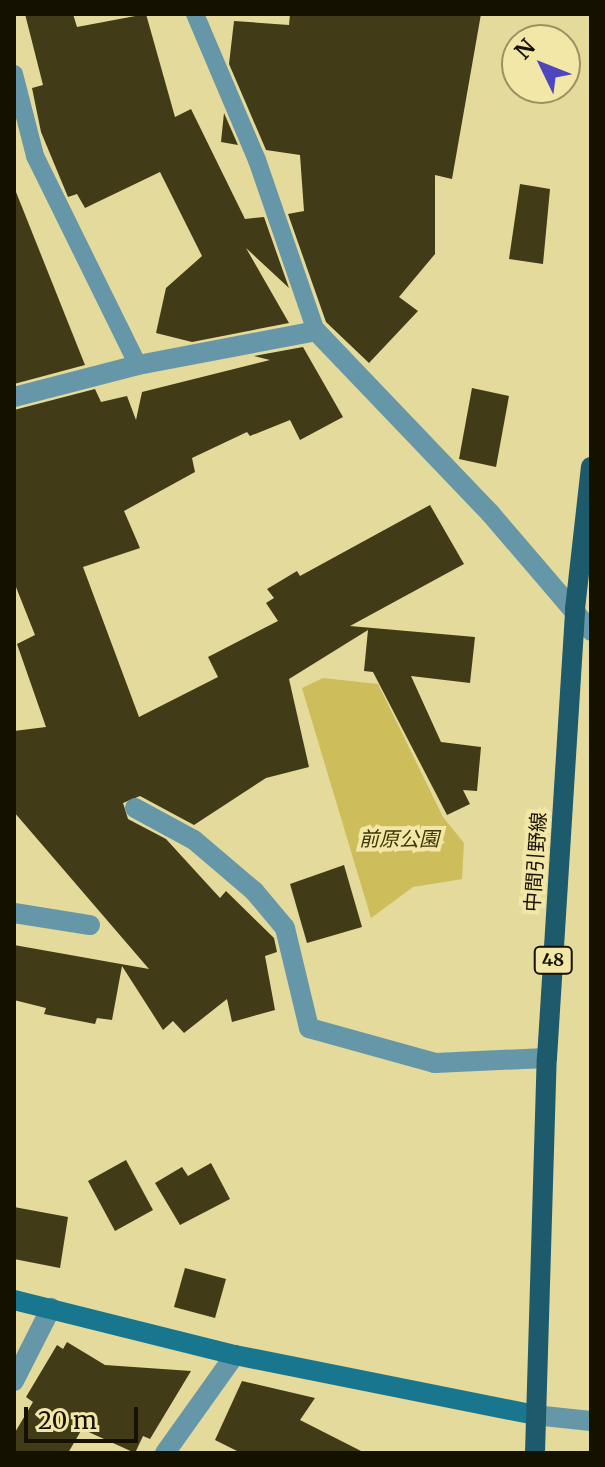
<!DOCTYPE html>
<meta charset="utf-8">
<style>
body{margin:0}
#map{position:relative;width:605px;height:1467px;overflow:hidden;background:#e4da9b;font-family:Merriweather,"Noto Sans JP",serif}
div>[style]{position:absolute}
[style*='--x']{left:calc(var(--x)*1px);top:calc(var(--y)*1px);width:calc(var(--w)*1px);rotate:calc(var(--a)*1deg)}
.green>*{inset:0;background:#cdbd5b}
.building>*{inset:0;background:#413b18}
.lane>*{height:18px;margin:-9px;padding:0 9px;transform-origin:9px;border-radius:9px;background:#6597a8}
.street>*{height:20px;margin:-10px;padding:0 10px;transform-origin:10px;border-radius:10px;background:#6597a8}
.secondary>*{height:20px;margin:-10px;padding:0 10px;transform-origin:10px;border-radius:10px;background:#18778f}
.primary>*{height:20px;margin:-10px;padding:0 10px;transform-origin:10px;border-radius:10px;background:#1d5b6c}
span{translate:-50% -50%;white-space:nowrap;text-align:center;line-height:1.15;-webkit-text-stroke:8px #f2e7a7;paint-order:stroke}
.shield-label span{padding:2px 6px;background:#f2e7a7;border:2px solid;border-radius:6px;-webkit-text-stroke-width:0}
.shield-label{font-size:18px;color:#151100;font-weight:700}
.park-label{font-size:20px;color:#3c3504;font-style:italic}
.street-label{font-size:20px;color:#151100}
.frame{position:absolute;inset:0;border:16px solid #151100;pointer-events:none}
.north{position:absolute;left:501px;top:24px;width:80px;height:80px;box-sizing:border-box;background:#f2e7a7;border:2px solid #9a9164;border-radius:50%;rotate:313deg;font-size:22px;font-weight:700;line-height:32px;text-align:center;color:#151100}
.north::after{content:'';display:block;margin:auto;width:28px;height:36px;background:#4e46bd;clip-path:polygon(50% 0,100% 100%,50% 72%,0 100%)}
.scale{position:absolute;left:24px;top:1407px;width:114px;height:36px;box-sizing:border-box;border:4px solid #151100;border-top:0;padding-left:10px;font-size:24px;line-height:28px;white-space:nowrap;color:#151100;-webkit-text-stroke:6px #f2e7a7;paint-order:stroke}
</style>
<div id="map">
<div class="green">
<i style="clip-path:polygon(323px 678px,378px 684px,443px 817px,464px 843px,462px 879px,413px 887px,371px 918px,302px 688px)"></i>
</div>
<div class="building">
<i style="clip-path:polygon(25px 14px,73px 14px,77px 27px,146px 14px,175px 117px,191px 109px,245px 219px,264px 217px,289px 288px,246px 248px,289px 323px,192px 342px,156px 333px,166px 288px,202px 256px,160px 172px,85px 208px,77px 194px,68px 197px,41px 132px,32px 88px,43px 85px)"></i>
<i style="clip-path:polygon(290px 14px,481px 14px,452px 179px,435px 175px,435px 254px,399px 297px,418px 311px,369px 363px,326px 322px,288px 214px,304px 211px,300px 155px,266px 150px,229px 64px,234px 21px,289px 25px)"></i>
<i style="clip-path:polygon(224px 113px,238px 145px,221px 142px)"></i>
<i style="clip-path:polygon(520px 184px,550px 189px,543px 264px,509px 259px)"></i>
<i style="clip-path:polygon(14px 187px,85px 365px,14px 384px)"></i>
<i style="clip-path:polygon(303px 347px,343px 417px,300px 440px,290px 420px,250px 436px,247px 432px,192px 458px,195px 472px,124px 511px,140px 548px,83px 567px,139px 717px,218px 677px,208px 657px,278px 621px,266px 603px,274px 598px,267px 589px,297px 571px,300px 576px,430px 505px,464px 564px,350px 626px,475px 637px,470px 683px,411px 676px,441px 742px,481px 747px,477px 791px,463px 790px,470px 804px,447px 815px,373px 672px,364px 671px,368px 630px,289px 679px,309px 767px,266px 778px,194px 825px,140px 796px,123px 803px,128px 819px,166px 839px,220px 898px,226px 891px,274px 938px,277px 952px,265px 956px,275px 1010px,232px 1022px,227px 999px,184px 1033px,173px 1021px,163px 1030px,122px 966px,112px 1020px,97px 1018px,95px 1024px,44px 1014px,46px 1008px,14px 1000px,14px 945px,149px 969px,14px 812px,14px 731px,46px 727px,17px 644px,35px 635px,14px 582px,14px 410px,95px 389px,101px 402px,127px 396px,136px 420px,142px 392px,270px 360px,254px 356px)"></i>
<i style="clip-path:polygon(472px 388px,509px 396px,496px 467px,459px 459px)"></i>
<i style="clip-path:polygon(344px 865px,362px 927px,307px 943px,290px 884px)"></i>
<i style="clip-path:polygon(126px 1160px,153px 1210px,115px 1231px,88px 1181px)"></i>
<i style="clip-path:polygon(211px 1163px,230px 1199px,180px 1225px,155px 1183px,182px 1167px,188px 1176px)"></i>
<i style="clip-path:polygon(14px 1207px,68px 1217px,60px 1268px,14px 1259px)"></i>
<i style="clip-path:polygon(185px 1268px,226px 1279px,215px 1318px,174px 1307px)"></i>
<i style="clip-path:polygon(67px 1342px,105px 1365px,191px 1371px,150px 1439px,143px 1436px,135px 1453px,82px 1429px,68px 1453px,14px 1453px,14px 1434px,33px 1402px,26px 1397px,57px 1345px,63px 1349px)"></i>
<i style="clip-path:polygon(242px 1381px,315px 1398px,300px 1420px,365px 1453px,241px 1453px,215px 1440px)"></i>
</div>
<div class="lane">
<i style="--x:195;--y:14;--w:159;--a:67"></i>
<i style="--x:257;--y:160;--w:181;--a:71"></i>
<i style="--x:14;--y:74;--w:85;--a:75.6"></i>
<i style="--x:35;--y:156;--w:233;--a:63.8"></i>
</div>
<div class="street">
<i style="--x:14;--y:397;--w:128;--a:-14.5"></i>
<i style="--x:138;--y:365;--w:181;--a:-10.8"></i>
<i style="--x:316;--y:331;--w:252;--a:46.3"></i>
<i style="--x:490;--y:513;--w:155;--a:49.4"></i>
<i style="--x:135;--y:808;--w:67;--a:28.5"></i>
<i style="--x:194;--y:840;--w:79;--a:40.4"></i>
<i style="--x:254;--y:891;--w:48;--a:50"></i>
<i style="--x:285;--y:928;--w:103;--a:76.5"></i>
<i style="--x:309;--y:1028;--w:131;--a:15.5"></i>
<i style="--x:435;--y:1063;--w:112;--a:-2.6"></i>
<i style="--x:14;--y:913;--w:77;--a:9"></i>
<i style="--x:14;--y:1381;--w:82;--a:-63.1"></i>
<i style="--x:534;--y:1415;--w:57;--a:6"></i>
<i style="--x:165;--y:1453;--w:120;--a:-54.5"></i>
</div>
<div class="secondary">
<i style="--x:14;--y:1300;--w:228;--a:14"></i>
<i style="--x:235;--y:1355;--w:305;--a:11.3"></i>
</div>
<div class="primary">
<i style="--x:535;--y:1453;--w:395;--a:-88.3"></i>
<i style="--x:547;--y:1058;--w:450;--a:-86.4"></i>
<i style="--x:575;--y:609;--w:143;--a:-83.6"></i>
</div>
<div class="shield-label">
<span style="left:553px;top:960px">48</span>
</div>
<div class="park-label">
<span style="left:399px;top:838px">前原公園</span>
</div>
<div class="street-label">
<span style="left:535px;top:862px;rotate:-86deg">中間引野線</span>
</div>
<div class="frame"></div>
<div class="north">N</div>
<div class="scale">20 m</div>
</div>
